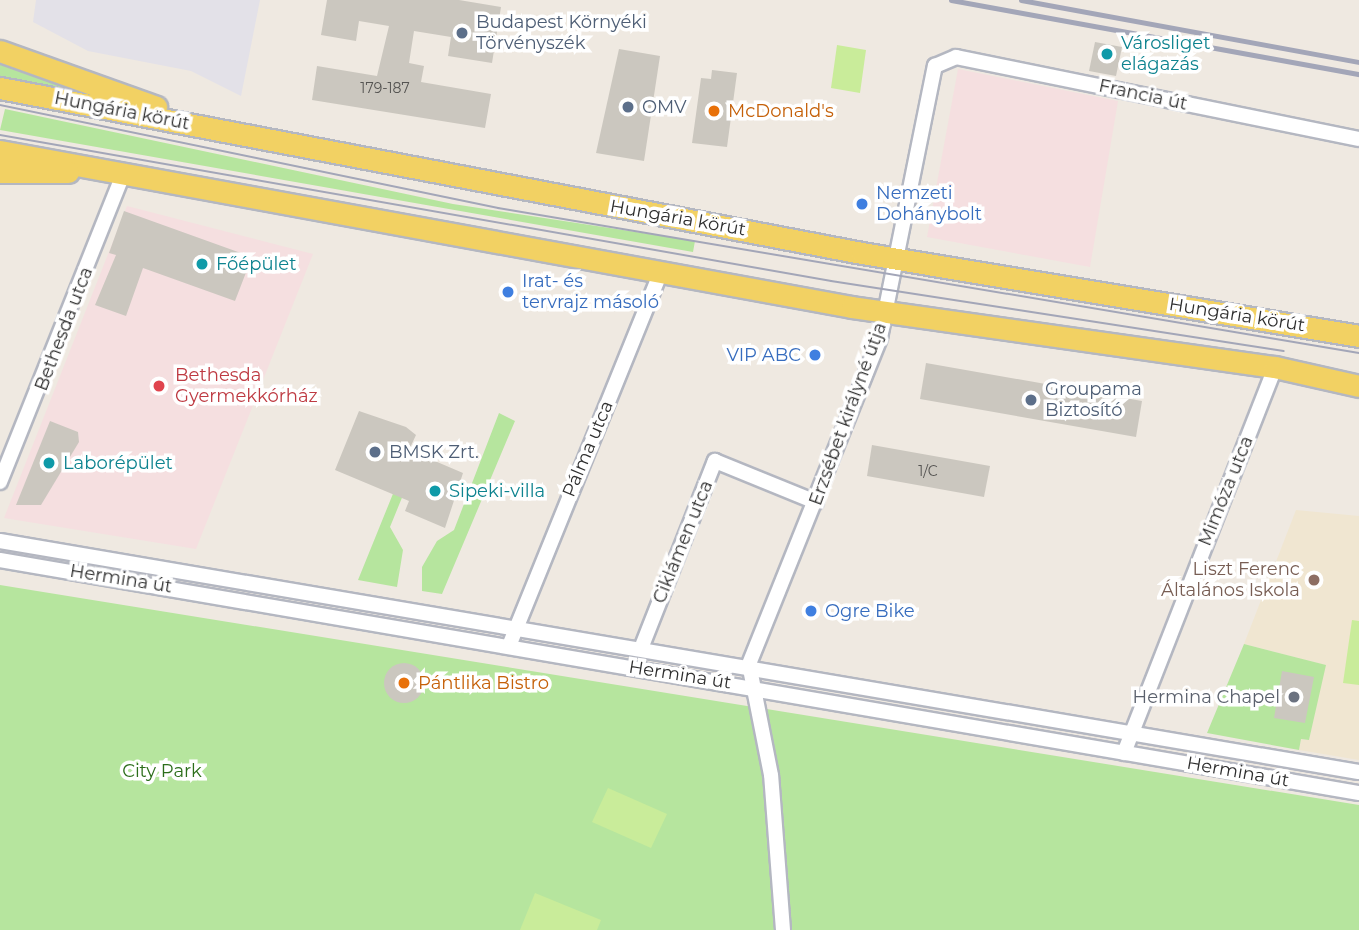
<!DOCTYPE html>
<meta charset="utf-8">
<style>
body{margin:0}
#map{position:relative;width:1359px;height:930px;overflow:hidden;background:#efe9e1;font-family:Montserrat,sans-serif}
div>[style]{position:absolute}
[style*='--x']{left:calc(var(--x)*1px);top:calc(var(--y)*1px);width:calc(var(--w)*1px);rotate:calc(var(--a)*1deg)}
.industrial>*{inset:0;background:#e3e1e8}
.education>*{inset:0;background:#f0e6d1}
.medical>*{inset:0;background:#f5dfe0}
.green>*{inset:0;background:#b6e59e}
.pitch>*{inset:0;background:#c9ec9a}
.building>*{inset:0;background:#cbc7bf}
.round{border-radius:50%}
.roads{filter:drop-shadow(2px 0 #b4b7c1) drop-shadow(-2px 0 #b4b7c1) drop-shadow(0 2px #b4b7c1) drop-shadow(0 -2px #b4b7c1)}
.street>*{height:14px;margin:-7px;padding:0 7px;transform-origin:7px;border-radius:7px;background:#fff}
.primary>*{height:21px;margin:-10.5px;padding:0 10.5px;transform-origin:10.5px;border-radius:10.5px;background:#f2d163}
.tram>*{height:2px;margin:-1px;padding:0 1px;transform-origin:1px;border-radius:1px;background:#a3a6b8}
.rail>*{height:5px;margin:-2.5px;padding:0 2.5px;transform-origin:2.5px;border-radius:2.5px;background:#a3a6b8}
.dots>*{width:19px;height:19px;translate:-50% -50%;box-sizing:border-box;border:4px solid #fff;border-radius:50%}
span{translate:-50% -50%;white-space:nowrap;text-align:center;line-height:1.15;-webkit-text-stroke:7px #fff;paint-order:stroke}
.number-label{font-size:14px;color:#555452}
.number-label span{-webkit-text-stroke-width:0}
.service-label{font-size:18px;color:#4e5e75}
.left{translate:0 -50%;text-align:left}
.culture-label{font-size:18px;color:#0d838f}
.street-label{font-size:18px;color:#2e2e2e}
.food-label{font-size:18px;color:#c56008}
.shop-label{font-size:18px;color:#366cbe}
.right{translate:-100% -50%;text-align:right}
.health-label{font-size:18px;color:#be3a42}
.education-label{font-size:18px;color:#785e54}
.worship-label{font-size:18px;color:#5b616d}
.park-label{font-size:18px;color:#2c6e1b}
</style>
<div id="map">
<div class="industrial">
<i style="clip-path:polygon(36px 0,260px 0,241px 96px,191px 71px,88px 51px,33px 22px)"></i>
</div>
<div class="education">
<i style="clip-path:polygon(1296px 510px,1359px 516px,1359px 760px,1299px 750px,1301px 739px,1309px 740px,1325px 665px,1244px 644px)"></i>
</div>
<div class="medical">
<i style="clip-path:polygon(958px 69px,1118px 101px,1090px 267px,927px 237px)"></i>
<i style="clip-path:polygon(127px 206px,313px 254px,196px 549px,4px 518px)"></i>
</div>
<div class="green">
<i style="clip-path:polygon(0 58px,77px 84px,75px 92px,0 76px)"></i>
<i style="clip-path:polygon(5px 109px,453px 204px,695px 241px,693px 252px,0 130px)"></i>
<i style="clip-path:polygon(499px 413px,515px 421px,442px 594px,422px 591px,422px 567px,437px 541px,454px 530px)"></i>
<i style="clip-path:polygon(401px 474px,410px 478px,390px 527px,403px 550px,397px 587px,358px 580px)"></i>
<i style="clip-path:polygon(0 585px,1359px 805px,1359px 930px,0 930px)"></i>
<i style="clip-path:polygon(1244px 644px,1326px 665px,1309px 740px,1301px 739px,1299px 750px,1207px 733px)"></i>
</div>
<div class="pitch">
<i style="clip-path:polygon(837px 45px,866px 50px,860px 93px,831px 88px)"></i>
<i style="clip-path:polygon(1352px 620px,1359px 621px,1359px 685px,1343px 683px)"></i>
<i style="clip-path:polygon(608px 788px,667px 814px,651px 848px,592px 822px)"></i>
<i style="clip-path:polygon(535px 893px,601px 920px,597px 930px,520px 930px)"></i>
</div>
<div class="building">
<i style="clip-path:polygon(327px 0,459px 0,501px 7px,492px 63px,448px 56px,451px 37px,414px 31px,409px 63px,424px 66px,421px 82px,491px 94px,485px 128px,312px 100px,317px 66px,377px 76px,389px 26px,359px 21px,356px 41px,321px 35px)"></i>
<i style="clip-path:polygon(1095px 42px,1122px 47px,1116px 76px,1089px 71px)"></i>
<i style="clip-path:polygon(619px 49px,660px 56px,644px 161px,596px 153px)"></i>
<i style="clip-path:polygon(712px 70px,737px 73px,727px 147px,692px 143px,701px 78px,711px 79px)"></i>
<i style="clip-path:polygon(124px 211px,252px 257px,235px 301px,143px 268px,126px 316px,95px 305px,116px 255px,109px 253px)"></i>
<i style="clip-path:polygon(926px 363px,1142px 401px,1136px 437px,920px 399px)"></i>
<i style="clip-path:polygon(359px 411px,406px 427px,416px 435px,409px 450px,463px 473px,445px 528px,405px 511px,409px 501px,335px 470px)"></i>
<i style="clip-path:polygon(50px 421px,78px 432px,79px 442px,41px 505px,16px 505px)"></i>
<i style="clip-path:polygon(872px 445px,990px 466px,984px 497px,867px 476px)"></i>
<i class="round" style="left:384px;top:663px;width:40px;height:40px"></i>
<i style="clip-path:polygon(1282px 671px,1314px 677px,1305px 723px,1274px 718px)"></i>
</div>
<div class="roads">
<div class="street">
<i style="--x:0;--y:482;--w:332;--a:-68.2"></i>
<i style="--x:0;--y:541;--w:1378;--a:9.65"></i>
<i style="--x:0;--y:560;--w:1379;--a:9.73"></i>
<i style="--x:509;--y:646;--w:404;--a:-67.9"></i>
<i style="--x:642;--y:646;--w:199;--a:-68.5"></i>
<i style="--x:715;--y:461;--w:109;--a:22.1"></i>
<i style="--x:1124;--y:753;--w:414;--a:-68.6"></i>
<i style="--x:783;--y:930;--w:155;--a:-94.4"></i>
<i style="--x:771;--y:775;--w:113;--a:-101.2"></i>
<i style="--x:749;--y:664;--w:351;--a:-68.1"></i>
<i style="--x:880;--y:338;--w:278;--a:-78.6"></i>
<i style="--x:935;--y:66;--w:23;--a:-23"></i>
<i style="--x:956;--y:57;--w:411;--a:11.5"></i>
</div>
<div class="primary">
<i style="--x:0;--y:51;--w:166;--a:19.7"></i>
<i style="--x:0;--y:88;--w:878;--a:10.84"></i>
<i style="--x:862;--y:253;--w:504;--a:9.48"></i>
<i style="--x:0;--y:151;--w:866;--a:10.38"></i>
<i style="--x:852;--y:307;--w:427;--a:8.1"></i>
<i style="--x:1275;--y:367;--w:86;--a:12.7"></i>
<i style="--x:0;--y:172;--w:68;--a:0"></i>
</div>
</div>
<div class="tram">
<i style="--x:0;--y:105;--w:509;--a:11.69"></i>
<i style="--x:498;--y:208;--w:873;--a:9.56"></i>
<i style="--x:0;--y:135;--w:844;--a:9.96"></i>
<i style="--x:831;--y:281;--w:458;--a:8.8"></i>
</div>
<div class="rail">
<i style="--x:951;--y:0;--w:415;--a:10.3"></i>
<i style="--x:1021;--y:0;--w:344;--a:10.4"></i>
</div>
<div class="dots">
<i style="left:462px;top:33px;background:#5c6f8a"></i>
<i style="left:1107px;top:54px;background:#0f9aa8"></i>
<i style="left:628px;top:107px;background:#5c6f8a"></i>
<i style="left:714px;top:111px;background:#e8710a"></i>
<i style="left:862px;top:204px;background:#3f7fe0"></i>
<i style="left:202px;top:264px;background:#0f9aa8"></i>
<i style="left:508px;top:292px;background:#3f7fe0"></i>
<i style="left:815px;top:355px;background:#3f7fe0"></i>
<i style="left:159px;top:386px;background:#e0444e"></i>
<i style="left:1031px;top:400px;background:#5c6f8a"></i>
<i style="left:375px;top:452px;background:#5c6f8a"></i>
<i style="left:49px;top:463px;background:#0f9aa8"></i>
<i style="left:435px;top:491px;background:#0f9aa8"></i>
<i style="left:1314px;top:580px;background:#8d6e63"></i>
<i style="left:811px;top:611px;background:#3f7fe0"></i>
<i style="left:404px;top:683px;background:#e8710a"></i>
<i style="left:1294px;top:697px;background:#6b7280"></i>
</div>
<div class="number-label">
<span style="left:385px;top:88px">179-187</span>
<span style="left:928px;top:471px">1/C</span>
</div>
<div class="service-label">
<span class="left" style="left:476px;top:33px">Budapest Környéki<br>Törvényszék</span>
<span class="left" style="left:642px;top:107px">OMV</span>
<span class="left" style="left:1045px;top:400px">Groupama<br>Biztosító</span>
<span class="left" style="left:389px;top:452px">BMSK Zrt.</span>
</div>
<div class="culture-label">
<span class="left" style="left:1121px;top:54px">Városliget<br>elágazás</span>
<span class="left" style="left:216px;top:264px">Főépület</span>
<span class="left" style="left:63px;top:463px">Laborépület</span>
<span class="left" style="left:449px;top:491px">Sipeki-villa</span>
</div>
<div class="street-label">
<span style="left:1143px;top:95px;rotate:12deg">Francia út</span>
<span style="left:122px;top:111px;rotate:11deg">Hungária körút</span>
<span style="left:678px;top:218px;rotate:10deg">Hungária körút</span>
<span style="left:1237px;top:315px;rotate:9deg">Hungária körút</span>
<span style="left:64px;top:329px;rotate:-69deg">Bethesda utca</span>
<span style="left:848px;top:414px;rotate:-70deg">Erzsébet királyné útja</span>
<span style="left:588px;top:449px;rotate:-67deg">Pálma utca</span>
<span style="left:1226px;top:491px;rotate:-68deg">Mimóza utca</span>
<span style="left:683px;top:542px;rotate:-68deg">Ciklámen utca</span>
<span style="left:121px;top:579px;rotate:9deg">Hermina út</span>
<span style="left:680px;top:675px;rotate:9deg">Hermina út</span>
<span style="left:1238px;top:772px;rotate:10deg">Hermina út</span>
</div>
<div class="food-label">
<span class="left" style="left:728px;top:111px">McDonald's</span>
<span class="left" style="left:418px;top:683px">Pántlika Bistro</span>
</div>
<div class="shop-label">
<span class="left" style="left:876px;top:204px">Nemzeti<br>Dohánybolt</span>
<span class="left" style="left:522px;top:292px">Irat- és<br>tervrajz másoló</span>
<span class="right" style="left:801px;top:355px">VIP ABC</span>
<span class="left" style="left:825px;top:611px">Ogre Bike</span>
</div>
<div class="health-label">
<span class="left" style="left:175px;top:386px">Bethesda<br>Gyermekkórház</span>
</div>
<div class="education-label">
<span class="right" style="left:1300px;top:580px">Liszt Ferenc<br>Általános Iskola</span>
</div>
<div class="worship-label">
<span class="right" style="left:1280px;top:697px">Hermina Chapel</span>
</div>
<div class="park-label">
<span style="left:162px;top:771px">City Park</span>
</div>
</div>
